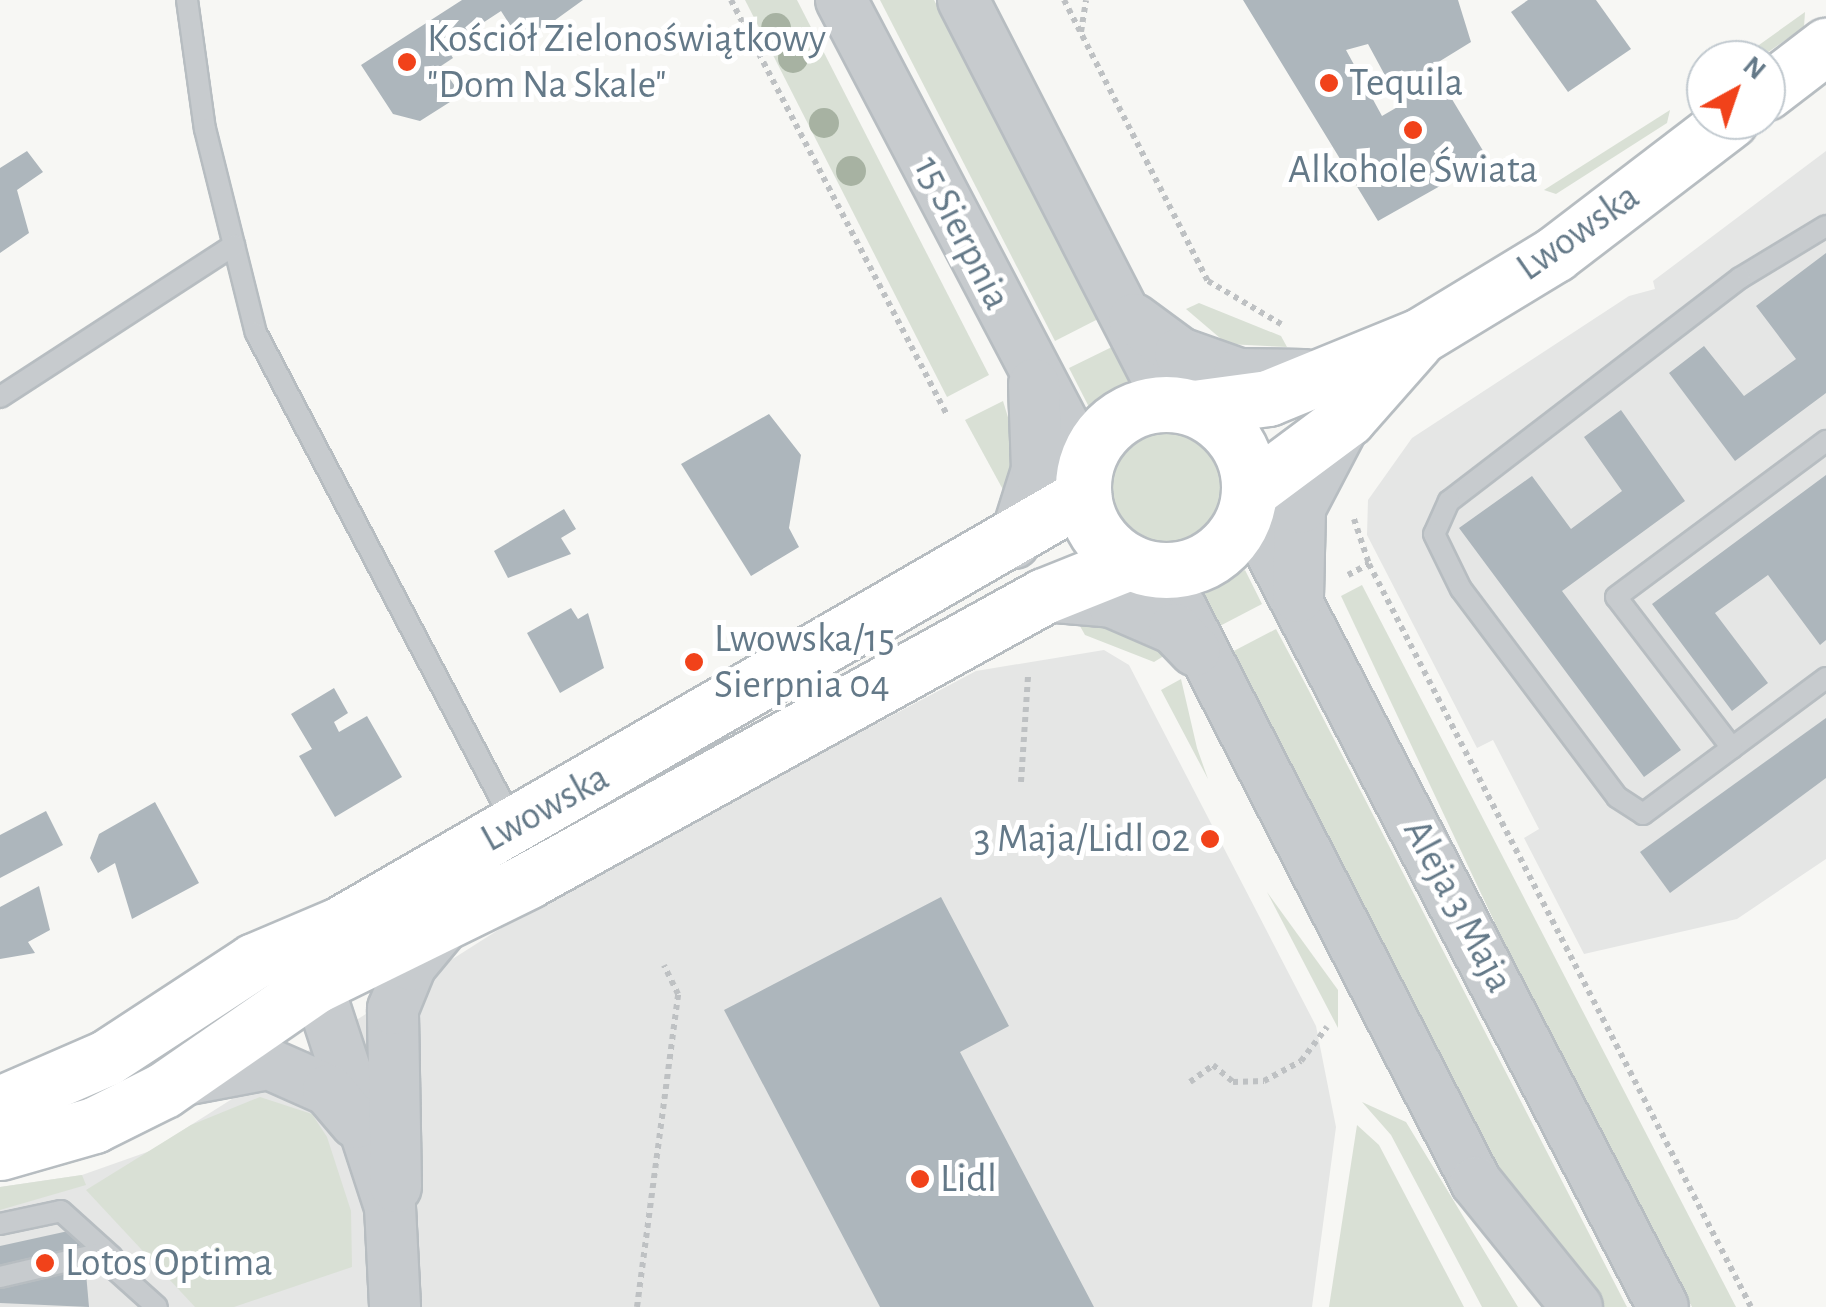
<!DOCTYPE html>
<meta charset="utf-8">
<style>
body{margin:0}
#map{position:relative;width:1826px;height:1307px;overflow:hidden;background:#f7f7f4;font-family:"Alegreya Sans",sans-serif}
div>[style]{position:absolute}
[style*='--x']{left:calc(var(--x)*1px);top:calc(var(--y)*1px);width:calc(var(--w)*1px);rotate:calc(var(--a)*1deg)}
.built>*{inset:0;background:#e5e6e5}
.green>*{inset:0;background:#d9e0d5}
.round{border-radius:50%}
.building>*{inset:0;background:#adb6bc}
.path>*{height:6px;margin-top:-3px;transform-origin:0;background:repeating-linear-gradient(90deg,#bec1c3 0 5px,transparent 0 10px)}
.roads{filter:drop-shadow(2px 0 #b7bdc1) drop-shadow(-2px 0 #b7bdc1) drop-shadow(0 2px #b7bdc1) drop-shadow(0 -2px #b7bdc1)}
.service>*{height:20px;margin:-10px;padding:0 10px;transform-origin:10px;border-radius:10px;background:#c7cbce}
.tertiary>*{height:50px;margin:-25px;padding:0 25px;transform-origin:25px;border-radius:25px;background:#c7cbce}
.secondary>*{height:55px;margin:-27.5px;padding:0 27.5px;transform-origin:27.5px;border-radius:27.5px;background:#fff}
.secondary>.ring{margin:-27.5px;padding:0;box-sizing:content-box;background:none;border:55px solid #fff;border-radius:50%}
.trees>*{width:30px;height:30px;margin:-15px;border-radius:50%;background:#a7b2a2}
.dots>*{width:28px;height:28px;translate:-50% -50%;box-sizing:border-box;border:5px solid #fff;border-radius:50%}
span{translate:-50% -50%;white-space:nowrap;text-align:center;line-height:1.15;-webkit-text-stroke:10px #fff;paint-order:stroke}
.poi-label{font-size:40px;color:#647988}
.left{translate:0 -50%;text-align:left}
.right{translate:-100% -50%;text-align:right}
.street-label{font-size:40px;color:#647988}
.north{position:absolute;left:1686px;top:40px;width:100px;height:100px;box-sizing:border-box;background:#fff;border:2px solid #c1c9cf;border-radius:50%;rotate:40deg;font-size:28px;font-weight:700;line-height:40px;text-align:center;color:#647988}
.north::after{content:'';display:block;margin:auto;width:35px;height:45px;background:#f1421a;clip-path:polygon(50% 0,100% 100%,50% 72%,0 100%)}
</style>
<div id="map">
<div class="built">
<i style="clip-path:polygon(1826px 151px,1826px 859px,1737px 919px,1584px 954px,1524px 838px,1539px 829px,1493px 740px,1477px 748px,1367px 535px,1368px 500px,1412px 438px,1629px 296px,1655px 289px,1653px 281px)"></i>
<i style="clip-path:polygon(1104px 650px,1129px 665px,1316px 1026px,1336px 1127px,1312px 1307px,0 1307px,0 1187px,82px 1175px,150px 1151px,555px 894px,976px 671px)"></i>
</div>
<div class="green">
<i style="clip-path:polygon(745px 0,797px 0,989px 375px,947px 397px)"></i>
<i style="clip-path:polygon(880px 0,934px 0,1104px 316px,1055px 341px)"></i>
<i style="clip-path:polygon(1805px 12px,1804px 27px,1757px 60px,1738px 60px)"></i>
<i style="clip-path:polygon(1670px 110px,1667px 123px,1556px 194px,1544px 190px)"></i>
<i style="clip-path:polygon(1199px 303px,1281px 336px,1287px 347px,1227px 344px,1186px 309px)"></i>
<i style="clip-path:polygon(1120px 343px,1140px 380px,1090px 409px,1069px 368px)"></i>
<i style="clip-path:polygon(1003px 401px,1019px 453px,1007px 497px,965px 420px)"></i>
<i class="round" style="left:1111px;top:430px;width:114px;height:114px"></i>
<i style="clip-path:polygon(1245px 570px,1262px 604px,1216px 628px,1198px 598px)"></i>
<i style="clip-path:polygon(1362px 585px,1736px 1307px,1692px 1307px,1526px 989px,1341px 596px)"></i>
<i style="clip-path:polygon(1104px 618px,1167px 654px,1154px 662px,1085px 635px,1076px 619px)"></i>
<i style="clip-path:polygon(1276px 629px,1307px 687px,1627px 1307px,1604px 1307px,1585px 1291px,1522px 1212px,1228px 654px)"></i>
<i style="clip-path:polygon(1181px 679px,1197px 748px,1208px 779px,1161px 690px)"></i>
<i style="clip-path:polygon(1267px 892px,1338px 990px,1338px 1028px)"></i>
<i style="clip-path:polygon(260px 1097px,312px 1114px,327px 1137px,351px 1211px,352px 1267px,234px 1307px,195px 1307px,86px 1190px,191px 1125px)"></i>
<i style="clip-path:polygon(1362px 1102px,1406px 1122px,1518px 1307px,1482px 1307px,1391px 1135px)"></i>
<i style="clip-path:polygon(1357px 1125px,1379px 1145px,1464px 1307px,1329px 1307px)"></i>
<i style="clip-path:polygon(82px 1175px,86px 1185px,0 1210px,0 1187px)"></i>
</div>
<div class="building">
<i style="clip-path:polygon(462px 0,583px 0,540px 31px,512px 28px,501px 11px,446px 47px,453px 58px,441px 66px,461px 95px,420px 121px,393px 114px,361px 65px)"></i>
<i style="clip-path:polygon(evenodd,1243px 0,1458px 0,1471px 42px,1432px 66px,1488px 159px,1378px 221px,1243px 0,1368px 44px,1401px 105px,1382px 116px,1346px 50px,1368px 44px)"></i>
<i style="clip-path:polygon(1528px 0,1596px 0,1631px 49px,1568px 92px,1511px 12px)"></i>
<i style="clip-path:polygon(27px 151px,43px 172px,17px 190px,29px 233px,0 253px,0 168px)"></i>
<i style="clip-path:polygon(1826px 253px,1826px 393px,1735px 461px,1669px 373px,1704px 346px,1744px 396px,1796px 359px,1756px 306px)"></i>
<i style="clip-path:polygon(1621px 410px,1685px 501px,1562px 591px,1681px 750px,1644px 777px,1459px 528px,1532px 476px,1571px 529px,1622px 491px,1584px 437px)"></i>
<i style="clip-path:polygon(769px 414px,801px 455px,789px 528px,799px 547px,751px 576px,681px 464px)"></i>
<i style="clip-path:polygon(1826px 475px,1826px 640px,1820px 645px,1768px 575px,1715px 613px,1768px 683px,1732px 711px,1652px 604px)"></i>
<i style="clip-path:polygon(564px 509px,576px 529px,561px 538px,571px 554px,508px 578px,494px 551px)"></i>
<i style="clip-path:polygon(571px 608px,578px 619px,588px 613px,604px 668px,560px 693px,527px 633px)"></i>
<i style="clip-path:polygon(334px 688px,348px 713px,334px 722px,339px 732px,367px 716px,402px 777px,335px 817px,299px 756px,312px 749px,291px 714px)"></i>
<i style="clip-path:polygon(1826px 718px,1826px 778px,1670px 893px,1640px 852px)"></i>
<i style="clip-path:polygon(155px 802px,199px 883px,132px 919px,115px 863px,98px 873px,90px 858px,99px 834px)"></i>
<i style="clip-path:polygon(46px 811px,63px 845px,0 878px,0 835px)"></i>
<i style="clip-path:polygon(39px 886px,50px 930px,28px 942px,35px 953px,0 959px,0 907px)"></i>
<i style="clip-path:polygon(941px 897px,1009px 1026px,960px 1052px,1094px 1307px,880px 1307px,724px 1010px)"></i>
<i style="clip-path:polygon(82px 1228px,89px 1307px,0 1303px,0 1246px)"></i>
</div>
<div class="path">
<i style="--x:731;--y:0;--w:466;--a:62.5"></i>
<i style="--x:1064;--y:0;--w:316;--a:62.9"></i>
<i style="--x:1208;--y:281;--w:85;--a:30.5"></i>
<i style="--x:1081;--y:32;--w:32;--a:-81"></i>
<i style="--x:1354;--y:519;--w:47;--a:71.6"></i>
<i style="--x:1369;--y:564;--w:835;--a:62.79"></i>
<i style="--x:1348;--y:575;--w:24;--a:-28"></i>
<i style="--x:1021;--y:782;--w:106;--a:-86.2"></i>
<i style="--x:1190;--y:1082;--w:29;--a:-36"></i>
<i style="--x:1213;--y:1065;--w:26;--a:40"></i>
<i style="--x:1233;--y:1082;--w:31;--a:-2"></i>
<i style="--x:1264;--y:1081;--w:42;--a:-28.4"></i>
<i style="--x:1301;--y:1061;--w:43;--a:-52.6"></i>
<i style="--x:637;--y:1307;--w:316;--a:-82.5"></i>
<i style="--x:678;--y:994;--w:32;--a:-116"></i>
</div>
<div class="roads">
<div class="service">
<i style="--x:187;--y:0;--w:130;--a:82.1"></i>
<i style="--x:205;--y:129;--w:210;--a:76"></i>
<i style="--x:256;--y:333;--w:555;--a:62.28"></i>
<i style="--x:1826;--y:226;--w:100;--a:148.8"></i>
<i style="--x:1740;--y:278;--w:367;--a:142.5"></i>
<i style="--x:1449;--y:501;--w:36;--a:114"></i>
<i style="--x:1434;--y:534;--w:61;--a:63.9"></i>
<i style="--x:1461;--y:589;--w:260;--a:53.1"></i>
<i style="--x:1617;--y:797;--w:31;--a:33"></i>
<i style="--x:1643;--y:814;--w:228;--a:-36.6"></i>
<i style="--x:0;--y:397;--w:279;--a:-33"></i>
<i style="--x:1732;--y:748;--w:190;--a:-127.5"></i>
<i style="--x:1616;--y:597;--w:262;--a:-36.6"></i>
<i style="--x:0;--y:1224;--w:62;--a:-12"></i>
<i style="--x:61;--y:1211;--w:69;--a:42"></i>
<i style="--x:0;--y:1277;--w:101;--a:-13.2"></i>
<i style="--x:98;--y:1254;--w:79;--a:41.9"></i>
</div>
<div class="tertiary">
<i style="--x:841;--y:0;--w:525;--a:62.31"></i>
<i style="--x:963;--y:0;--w:454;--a:62.8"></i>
<i style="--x:1134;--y:319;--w:57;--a:36.5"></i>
<i style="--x:1180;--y:353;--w:63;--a:19.6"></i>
<i style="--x:1239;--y:374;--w:65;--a:0.9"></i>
<i style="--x:1248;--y:508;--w:900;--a:62.55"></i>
<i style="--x:1014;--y:543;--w:77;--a:-72.5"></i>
<i style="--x:1037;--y:470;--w:86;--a:-92"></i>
<i style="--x:1147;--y:569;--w:54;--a:49.5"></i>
<i style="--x:1182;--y:610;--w:643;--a:62.8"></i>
<i style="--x:1476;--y:1182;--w:161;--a:51.1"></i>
<i style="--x:1044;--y:596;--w:68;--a:5"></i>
<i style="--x:1112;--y:602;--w:68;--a:23.5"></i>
<i style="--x:1174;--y:629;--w:30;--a:46"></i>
<i style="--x:1298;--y:597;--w:89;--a:-88.7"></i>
<i style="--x:1300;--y:508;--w:95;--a:-62.4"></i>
<i style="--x:306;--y:950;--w:270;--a:71.9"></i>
<i style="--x:390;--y:1207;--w:100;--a:87.1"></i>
<i style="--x:184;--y:1080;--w:86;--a:-10.7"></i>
<i style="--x:269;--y:1064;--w:64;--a:23.8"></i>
<i style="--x:328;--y:1090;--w:43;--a:49.7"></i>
<i style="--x:396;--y:1187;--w:178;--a:-91"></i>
<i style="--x:393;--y:1009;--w:48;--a:-67.8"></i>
<i style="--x:411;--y:965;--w:62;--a:-50.2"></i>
</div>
<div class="secondary">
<i style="--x:1766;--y:92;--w:76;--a:-37.5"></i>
<i class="ring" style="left:1083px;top:404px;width:111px;height:111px"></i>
<i style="--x:1194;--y:408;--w:75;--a:-7.7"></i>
<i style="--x:1268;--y:398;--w:164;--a:-22.2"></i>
<i style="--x:1420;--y:336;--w:158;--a:-31.3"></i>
<i style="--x:1555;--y:254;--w:220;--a:-37.4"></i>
<i style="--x:1250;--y:491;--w:122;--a:-36.7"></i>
<i style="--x:1348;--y:418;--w:101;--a:-48.6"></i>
<i style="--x:0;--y:1104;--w:116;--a:-23.5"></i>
<i style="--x:106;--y:1058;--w:177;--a:-33.2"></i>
<i style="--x:254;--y:961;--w:92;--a:-23"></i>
<i style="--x:339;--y:925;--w:859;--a:-29.97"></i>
<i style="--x:0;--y:1152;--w:98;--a:-16"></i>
<i style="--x:94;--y:1125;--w:78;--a:-26.6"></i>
<i style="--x:164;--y:1090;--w:183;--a:-34.7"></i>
<i style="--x:314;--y:986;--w:237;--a:-26.2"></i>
<i style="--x:527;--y:881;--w:590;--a:-28.87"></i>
<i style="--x:1044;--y:596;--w:92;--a:-21.8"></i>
</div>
</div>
<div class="trees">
<i style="left:776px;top:28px"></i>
<i style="left:793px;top:58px"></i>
<i style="left:824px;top:123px"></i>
<i style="left:851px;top:171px"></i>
</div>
<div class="dots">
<i style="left:407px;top:62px;background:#f1421a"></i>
<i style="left:1329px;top:83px;background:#f1421a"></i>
<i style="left:1413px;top:130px;background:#f1421a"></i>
<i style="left:694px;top:662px;background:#f1421a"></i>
<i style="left:1210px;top:839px;background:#f1421a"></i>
<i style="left:920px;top:1179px;background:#f1421a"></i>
<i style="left:45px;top:1263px;background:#f1421a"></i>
</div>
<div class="poi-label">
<span class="left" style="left:427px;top:62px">Kościół Zielonoświątkowy<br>"Dom Na Skale"</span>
<span class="left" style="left:1349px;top:83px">Tequila</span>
<span style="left:1413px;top:170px">Alkohole Świata</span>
<span class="left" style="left:714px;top:662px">Lwowska/15<br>Sierpnia 04</span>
<span class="right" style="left:1190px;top:839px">3 Maja/Lidl 02</span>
<span class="left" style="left:940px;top:1179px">Lidl</span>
<span class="left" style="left:65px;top:1263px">Lotos Optima</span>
</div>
<div class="street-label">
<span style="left:1578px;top:232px;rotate:-35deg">Lwowska</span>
<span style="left:962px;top:233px;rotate:63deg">15 Sierpnia</span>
<span style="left:545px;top:808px;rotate:-29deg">Lwowska</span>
<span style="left:1458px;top:906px;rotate:62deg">Aleja 3 Maja</span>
</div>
<div class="north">N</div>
</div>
